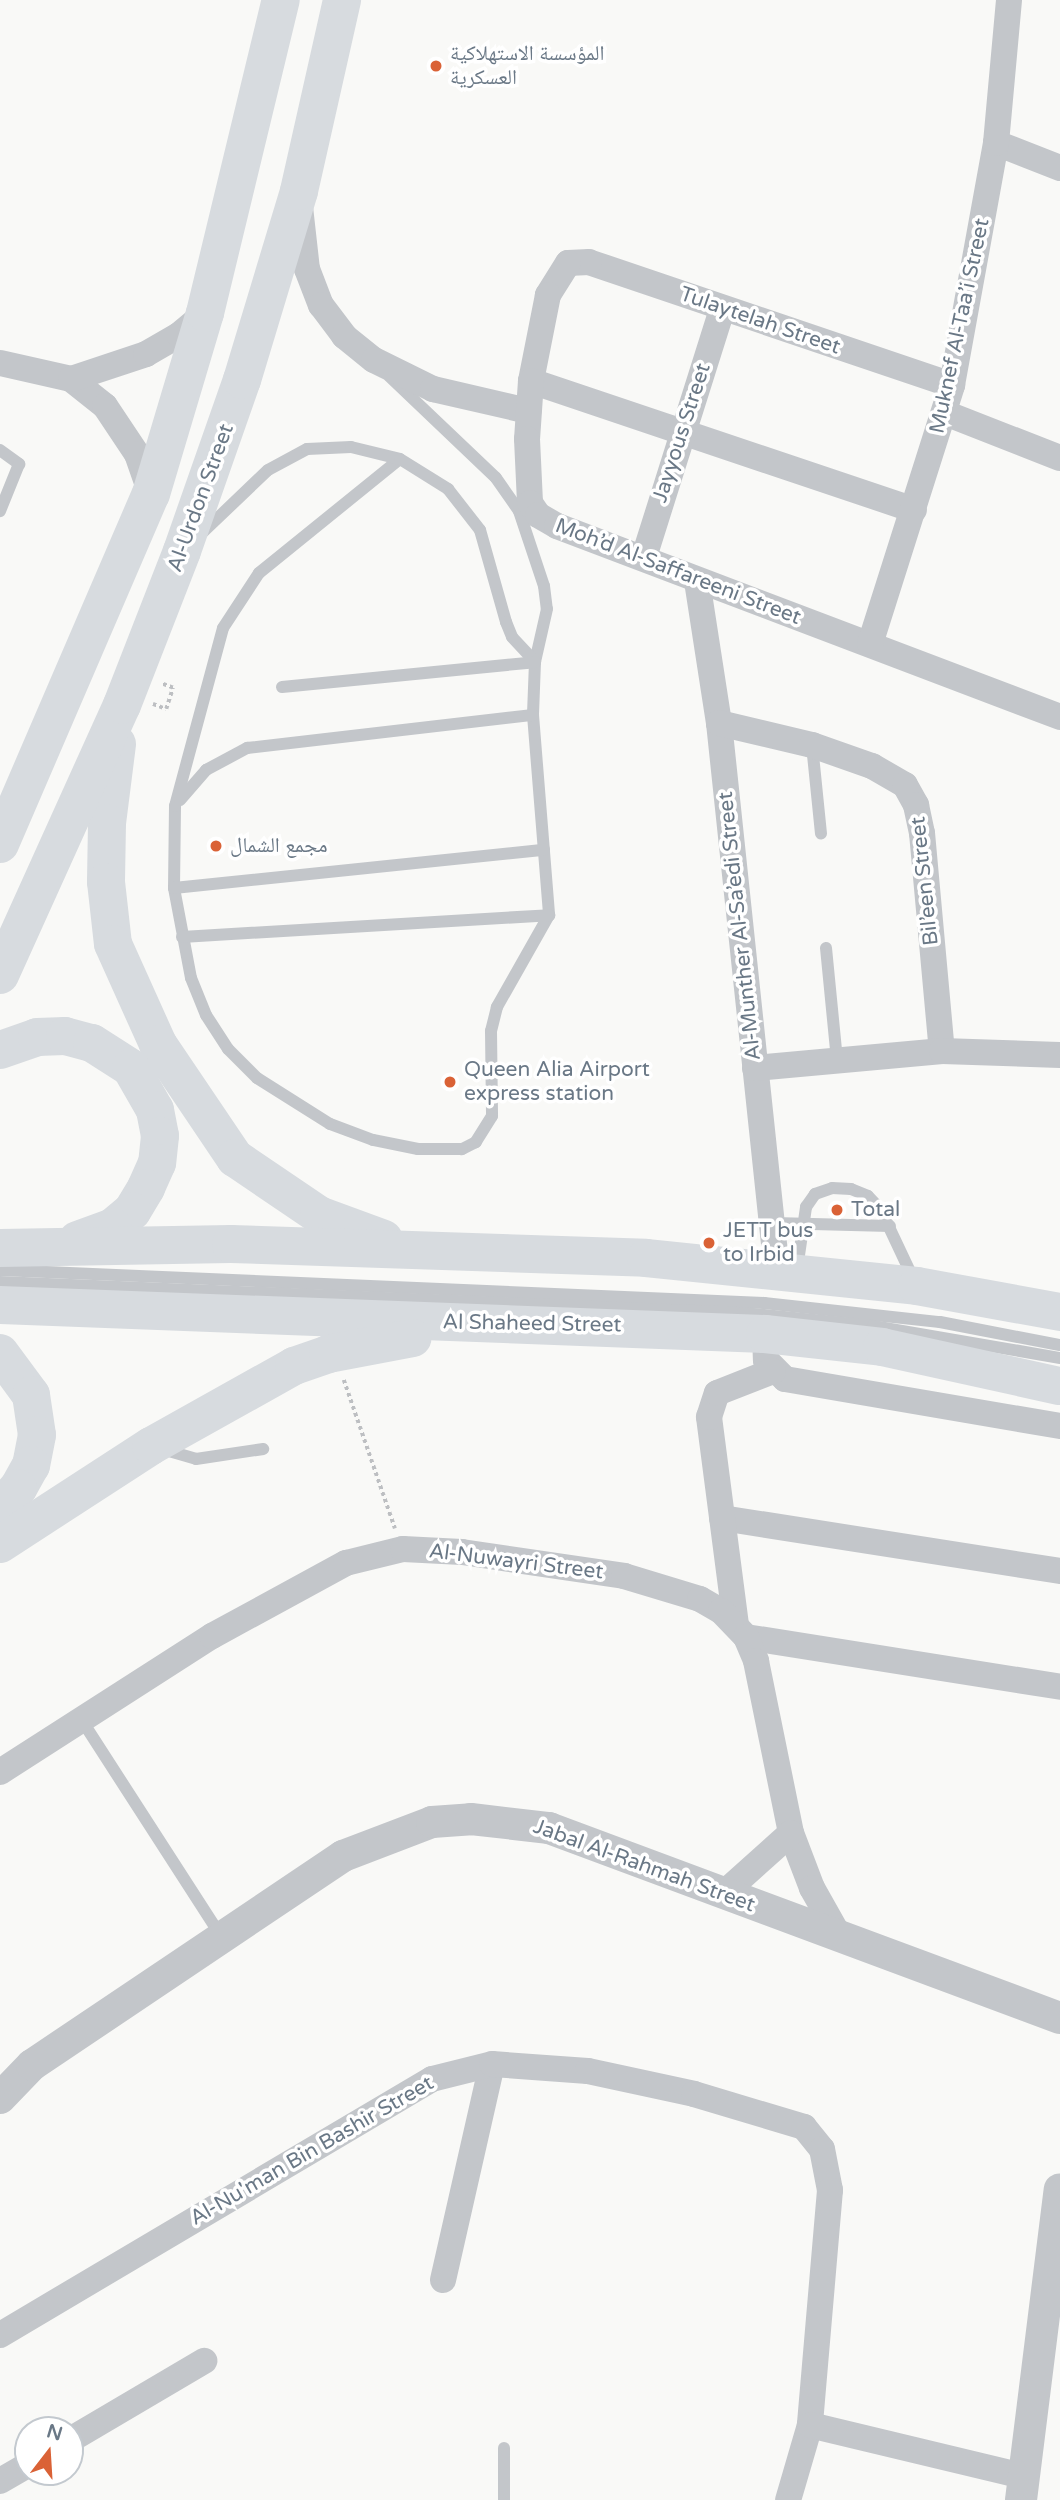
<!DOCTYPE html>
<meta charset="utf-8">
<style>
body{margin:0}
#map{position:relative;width:1060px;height:2500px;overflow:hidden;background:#f9f9f7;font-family:"Varela Round","Noto Naskh Arabic",sans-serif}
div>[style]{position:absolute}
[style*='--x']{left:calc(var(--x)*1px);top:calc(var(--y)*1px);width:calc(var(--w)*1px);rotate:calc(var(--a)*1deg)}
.path>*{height:3.5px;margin-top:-1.75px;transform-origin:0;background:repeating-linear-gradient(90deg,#bdbfc2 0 3.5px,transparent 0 7px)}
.service>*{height:12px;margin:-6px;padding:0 6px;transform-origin:6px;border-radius:6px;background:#c3c6ca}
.minor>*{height:26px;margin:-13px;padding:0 13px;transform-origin:13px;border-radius:13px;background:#c3c6ca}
.tertiary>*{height:32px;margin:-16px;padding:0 16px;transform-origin:16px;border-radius:16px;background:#c3c6ca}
.trunk>*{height:38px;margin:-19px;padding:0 19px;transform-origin:19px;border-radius:19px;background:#d7dbdf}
.dots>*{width:19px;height:19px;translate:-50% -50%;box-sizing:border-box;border:4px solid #fff;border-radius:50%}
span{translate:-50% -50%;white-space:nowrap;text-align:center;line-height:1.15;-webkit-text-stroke:7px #fff;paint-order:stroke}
.poi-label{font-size:21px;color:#6a7886}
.left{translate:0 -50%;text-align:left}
.street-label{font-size:21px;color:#6a7886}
.north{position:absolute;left:14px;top:2416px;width:70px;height:70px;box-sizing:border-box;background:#fff;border:2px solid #c3c9cf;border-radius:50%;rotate:17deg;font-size:19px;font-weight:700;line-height:28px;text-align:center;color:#6a7886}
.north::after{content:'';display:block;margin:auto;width:24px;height:32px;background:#da6236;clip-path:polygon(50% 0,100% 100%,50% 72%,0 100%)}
</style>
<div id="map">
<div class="path">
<i style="--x:153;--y:704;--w:14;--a:21"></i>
<i style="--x:166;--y:709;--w:22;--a:-72"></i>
<i style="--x:173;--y:688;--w:12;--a:-160"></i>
<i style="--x:344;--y:1380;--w:157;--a:71"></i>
</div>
<div class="service">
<i style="--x:390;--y:377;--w:146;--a:43.6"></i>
<i style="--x:496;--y:478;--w:40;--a:55.1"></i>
<i style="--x:519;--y:511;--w:79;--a:71.6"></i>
<i style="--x:544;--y:586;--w:23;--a:83"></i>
<i style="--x:547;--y:609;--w:54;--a:102.8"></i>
<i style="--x:535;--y:662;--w:53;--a:92.2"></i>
<i style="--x:533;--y:715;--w:201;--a:85.4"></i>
<i style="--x:549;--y:915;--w:106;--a:119.5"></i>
<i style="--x:497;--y:1007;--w:25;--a:104"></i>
<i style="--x:491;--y:1031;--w:85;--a:89.3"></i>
<i style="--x:492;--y:1116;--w:31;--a:122"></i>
<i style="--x:476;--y:1142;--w:16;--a:153"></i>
<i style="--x:462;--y:1149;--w:44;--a:180"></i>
<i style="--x:418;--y:1149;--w:46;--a:-168.7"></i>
<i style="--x:373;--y:1140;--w:46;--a:-159.6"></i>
<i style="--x:330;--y:1124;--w:86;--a:-147.8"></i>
<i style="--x:257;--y:1078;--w:41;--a:-135"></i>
<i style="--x:228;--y:1049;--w:40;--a:-122.9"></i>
<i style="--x:206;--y:1015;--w:40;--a:-112"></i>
<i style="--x:191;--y:978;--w:92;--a:-100.7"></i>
<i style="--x:174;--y:888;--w:82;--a:-89.3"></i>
<i style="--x:175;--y:806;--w:184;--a:-74.9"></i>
<i style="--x:223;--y:628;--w:66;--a:-56.8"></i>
<i style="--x:259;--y:573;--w:181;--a:-39"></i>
<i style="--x:0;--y:450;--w:24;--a:36"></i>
<i style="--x:19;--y:464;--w:51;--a:112"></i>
<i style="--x:202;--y:533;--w:91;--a:-43.7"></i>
<i style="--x:268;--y:470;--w:44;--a:-28.3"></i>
<i style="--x:307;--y:449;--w:44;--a:-2.6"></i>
<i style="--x:351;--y:447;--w:50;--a:13.8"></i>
<i style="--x:400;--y:459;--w:57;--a:32"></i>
<i style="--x:448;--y:489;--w:52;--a:52"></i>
<i style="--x:480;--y:530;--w:96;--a:74.2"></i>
<i style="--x:506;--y:622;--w:16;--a:68"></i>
<i style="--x:512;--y:637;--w:34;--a:47"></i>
<i style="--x:282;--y:687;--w:254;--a:-5.6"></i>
<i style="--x:812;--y:745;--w:89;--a:84.2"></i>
<i style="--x:180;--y:800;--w:40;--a:-49"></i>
<i style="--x:206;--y:770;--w:47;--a:-28.2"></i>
<i style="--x:247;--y:748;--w:288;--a:-6.6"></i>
<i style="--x:174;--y:888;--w:372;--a:-5.9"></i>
<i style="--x:182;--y:937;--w:368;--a:-3.4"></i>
<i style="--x:826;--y:948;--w:114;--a:84.4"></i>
<i style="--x:774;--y:1223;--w:116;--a:1.5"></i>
<i style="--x:797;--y:1269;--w:63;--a:-81.7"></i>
<i style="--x:806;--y:1207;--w:16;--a:-55"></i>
<i style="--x:815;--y:1194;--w:18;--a:-19"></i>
<i style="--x:832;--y:1188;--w:19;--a:3"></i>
<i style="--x:851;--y:1189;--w:18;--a:22"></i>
<i style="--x:868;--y:1196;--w:19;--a:47"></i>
<i style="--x:881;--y:1210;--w:77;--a:64.8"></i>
<i style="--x:0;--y:1270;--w:765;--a:2.47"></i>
<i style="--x:764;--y:1303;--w:177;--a:6.2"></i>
<i style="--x:940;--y:1322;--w:122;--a:10.9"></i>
<i style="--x:0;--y:1282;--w:744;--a:2.39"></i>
<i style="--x:743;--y:1313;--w:131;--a:5.7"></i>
<i style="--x:873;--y:1326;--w:190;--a:9.7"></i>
<i style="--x:162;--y:1449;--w:35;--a:16"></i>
<i style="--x:196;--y:1459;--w:68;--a:-8.5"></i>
<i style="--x:81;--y:1719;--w:258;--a:57.2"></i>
<i style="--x:504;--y:2448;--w:52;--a:90"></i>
</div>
<div class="minor">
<i style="--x:996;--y:143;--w:69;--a:21.3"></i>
<i style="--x:300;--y:207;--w:62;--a:83.6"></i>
<i style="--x:307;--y:269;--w:39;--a:69"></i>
<i style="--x:321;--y:305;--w:39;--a:53"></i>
<i style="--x:344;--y:336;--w:38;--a:39"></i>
<i style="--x:374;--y:360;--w:66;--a:26.2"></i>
<i style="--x:433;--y:389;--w:98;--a:13"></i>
<i style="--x:0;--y:363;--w:73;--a:12.7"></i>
<i style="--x:71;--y:379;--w:43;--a:38.5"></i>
<i style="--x:105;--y:406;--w:58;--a:56.3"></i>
<i style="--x:137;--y:454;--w:42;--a:70.7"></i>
<i style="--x:71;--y:379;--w:79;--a:-18.4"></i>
<i style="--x:146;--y:354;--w:38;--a:-30"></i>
<i style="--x:179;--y:335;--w:34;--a:-40"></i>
<i style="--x:531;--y:381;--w:404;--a:18.6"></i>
<i style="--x:952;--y:385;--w:383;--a:-161.3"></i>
<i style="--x:589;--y:262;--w:21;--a:177"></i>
<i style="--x:568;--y:263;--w:38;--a:122"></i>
<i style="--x:548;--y:295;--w:88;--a:101.2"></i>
<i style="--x:531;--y:381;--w:58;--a:93.9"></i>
<i style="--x:527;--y:439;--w:64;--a:87.3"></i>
<i style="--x:530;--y:503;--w:14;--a:56"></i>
<i style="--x:538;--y:515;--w:22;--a:30"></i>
<i style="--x:557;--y:526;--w:538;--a:20.79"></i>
<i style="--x:945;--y:413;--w:123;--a:21.4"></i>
<i style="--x:644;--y:557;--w:260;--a:-72.5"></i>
<i style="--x:697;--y:581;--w:144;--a:81.2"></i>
<i style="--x:719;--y:723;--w:552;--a:83.97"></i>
<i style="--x:870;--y:644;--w:272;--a:-72.4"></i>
<i style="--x:952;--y:385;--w:246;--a:-79.7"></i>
<i style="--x:996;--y:143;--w:144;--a:-84.8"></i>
<i style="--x:719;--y:723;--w:96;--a:13.3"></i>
<i style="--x:812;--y:745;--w:64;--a:19.3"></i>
<i style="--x:872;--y:766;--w:38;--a:30"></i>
<i style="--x:905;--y:785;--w:23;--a:61"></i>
<i style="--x:916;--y:805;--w:29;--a:78"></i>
<i style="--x:922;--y:833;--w:219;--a:84.8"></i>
<i style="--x:755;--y:1068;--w:188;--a:-5.2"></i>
<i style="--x:942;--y:1051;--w:118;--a:1.9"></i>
<i style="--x:765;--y:1334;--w:26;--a:88"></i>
<i style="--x:766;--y:1360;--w:27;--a:45"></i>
<i style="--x:785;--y:1379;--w:279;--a:9.7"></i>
<i style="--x:722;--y:1518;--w:342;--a:8.9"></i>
<i style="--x:736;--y:1625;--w:210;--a:-97.4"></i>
<i style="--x:709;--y:1417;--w:25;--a:-72"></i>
<i style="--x:717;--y:1393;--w:60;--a:-21.4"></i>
<i style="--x:746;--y:1637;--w:318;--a:9"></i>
<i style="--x:0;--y:1772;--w:252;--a:-32.7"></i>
<i style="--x:212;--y:1636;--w:153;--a:-28.6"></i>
<i style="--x:346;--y:1563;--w:59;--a:-13.8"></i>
<i style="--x:403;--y:1549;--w:59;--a:2.9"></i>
<i style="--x:462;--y:1552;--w:164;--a:8.4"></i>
<i style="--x:624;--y:1576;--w:79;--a:16.8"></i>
<i style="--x:700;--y:1599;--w:24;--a:30"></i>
<i style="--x:721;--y:1611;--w:36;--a:46"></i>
<i style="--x:746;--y:1637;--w:26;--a:67"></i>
<i style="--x:756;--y:1661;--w:176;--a:78.5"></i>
<i style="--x:791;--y:1833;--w:59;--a:69.1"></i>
<i style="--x:812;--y:1888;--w:55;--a:60.6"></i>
<i style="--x:723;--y:1894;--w:91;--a:-41.9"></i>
<i style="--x:443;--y:2280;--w:221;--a:-77.2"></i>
<i style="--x:0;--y:2335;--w:502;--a:-30.65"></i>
<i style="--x:432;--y:2079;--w:62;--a:-14"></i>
<i style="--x:492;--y:2064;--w:96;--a:4.2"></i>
<i style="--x:588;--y:2071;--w:108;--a:12.2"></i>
<i style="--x:694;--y:2094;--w:115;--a:16.7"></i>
<i style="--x:804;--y:2127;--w:28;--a:51"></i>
<i style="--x:822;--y:2149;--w:42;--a:79"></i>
<i style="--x:830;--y:2190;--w:236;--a:94.9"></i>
<i style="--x:810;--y:2425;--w:78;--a:106.3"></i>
<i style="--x:810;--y:2425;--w:219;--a:13.5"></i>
<i style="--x:70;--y:2440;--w:156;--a:-30.5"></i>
<i style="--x:0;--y:2481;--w:32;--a:-30"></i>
</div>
<div class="tertiary">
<i style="--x:0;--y:2098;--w:46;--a:-45.9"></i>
<i style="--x:32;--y:2065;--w:375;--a:-33.9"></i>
<i style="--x:343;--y:1856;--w:95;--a:-20.9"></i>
<i style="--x:432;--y:1822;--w:39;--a:-4"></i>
<i style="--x:471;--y:1819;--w:79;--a:6.6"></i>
<i style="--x:549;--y:1828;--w:545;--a:20.4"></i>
<i style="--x:1021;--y:2500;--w:313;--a:-82.9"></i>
</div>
<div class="trunk">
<i style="--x:117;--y:744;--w:80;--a:97.2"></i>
<i style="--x:107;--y:823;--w:59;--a:91"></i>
<i style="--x:106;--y:882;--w:62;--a:83.6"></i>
<i style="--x:113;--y:944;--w:110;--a:65.8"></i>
<i style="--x:158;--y:1044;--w:138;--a:56"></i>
<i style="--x:235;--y:1158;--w:102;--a:34.2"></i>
<i style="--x:319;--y:1215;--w:69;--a:20.3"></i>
<i style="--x:0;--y:844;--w:381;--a:-66.7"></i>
<i style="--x:151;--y:494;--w:189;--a:-73.4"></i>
<i style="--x:205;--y:313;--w:322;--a:-76.4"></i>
<i style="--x:0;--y:975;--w:296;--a:-65.7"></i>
<i style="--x:122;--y:705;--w:165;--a:-68.7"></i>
<i style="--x:182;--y:551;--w:181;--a:-70.7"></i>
<i style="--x:242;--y:380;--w:197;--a:-73.2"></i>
<i style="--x:299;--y:191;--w:196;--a:-77.3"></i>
<i style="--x:0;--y:1050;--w:39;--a:-19"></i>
<i style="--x:37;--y:1037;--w:28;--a:-2"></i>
<i style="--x:65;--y:1036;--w:28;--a:15"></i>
<i style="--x:92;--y:1043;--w:46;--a:32.7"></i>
<i style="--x:131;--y:1068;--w:48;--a:60.3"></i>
<i style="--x:155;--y:1110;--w:26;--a:79"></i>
<i style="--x:160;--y:1136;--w:27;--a:96"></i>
<i style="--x:157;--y:1163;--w:27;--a:114"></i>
<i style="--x:146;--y:1188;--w:27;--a:121"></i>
<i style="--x:132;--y:1211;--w:25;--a:140"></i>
<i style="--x:113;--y:1227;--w:38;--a:160"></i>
<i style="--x:0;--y:1248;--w:231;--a:-1"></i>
<i style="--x:231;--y:1244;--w:415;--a:1.9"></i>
<i style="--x:646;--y:1258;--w:272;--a:5.9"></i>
<i style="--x:917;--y:1286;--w:145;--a:10.3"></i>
<i style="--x:0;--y:1305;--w:766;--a:2.17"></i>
<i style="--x:765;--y:1334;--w:118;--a:6.3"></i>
<i style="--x:882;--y:1347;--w:182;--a:12.4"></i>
<i style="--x:0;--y:1353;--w:52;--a:53.6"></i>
<i style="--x:31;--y:1395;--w:40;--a:81.5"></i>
<i style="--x:37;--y:1435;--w:31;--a:101"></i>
<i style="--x:31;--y:1465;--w:26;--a:119"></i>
<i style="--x:18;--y:1488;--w:26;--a:133"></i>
<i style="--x:0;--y:1544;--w:180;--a:-33"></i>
<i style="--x:151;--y:1446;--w:164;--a:-29.2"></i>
<i style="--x:294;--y:1366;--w:36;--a:-19"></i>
<i style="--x:328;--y:1354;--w:86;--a:-10.7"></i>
</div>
<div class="dots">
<i style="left:436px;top:66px;background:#da6236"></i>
<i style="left:216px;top:846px;background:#da6236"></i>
<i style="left:450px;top:1082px;background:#da6236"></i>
<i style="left:837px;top:1210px;background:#da6236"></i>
<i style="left:709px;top:1243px;background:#da6236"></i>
</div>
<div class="poi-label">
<span class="left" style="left:450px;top:66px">المؤسسة الاستهلاكية<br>العسكرية</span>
<span class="left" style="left:230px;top:846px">مجمع الشمال</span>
<span class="left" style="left:464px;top:1082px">Queen Alia Airport<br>express station</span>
<span class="left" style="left:851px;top:1210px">Total</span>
<span class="left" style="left:723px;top:1243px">JETT bus<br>to Irbid</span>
</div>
<div class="street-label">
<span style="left:760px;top:321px;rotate:19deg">Tulaytelah Street</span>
<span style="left:960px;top:326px;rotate:-78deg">Muknef Al-Taa’i Street</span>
<span style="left:682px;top:433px;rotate:-72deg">Jayyous Street</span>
<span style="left:201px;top:498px;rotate:-70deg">Al-Urdon Street</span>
<span style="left:678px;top:572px;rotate:21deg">Moh’d Al-Saffareeni Street</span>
<span style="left:925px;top:881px;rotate:-96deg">Bil’een Street</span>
<span style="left:740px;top:926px;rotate:-96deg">Al-Munther Al-Sa’edi Street</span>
<span style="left:532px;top:1324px;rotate:1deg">Al Shaheed Street</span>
<span style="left:516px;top:1562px;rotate:7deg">Al-Nuwayri Street</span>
<span style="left:644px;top:1866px;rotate:20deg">Jabal Al-Rahmah Street</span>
<span style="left:312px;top:2151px;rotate:-30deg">Al-Nu'man Bin Bashir Street</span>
</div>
<div class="north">N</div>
</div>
